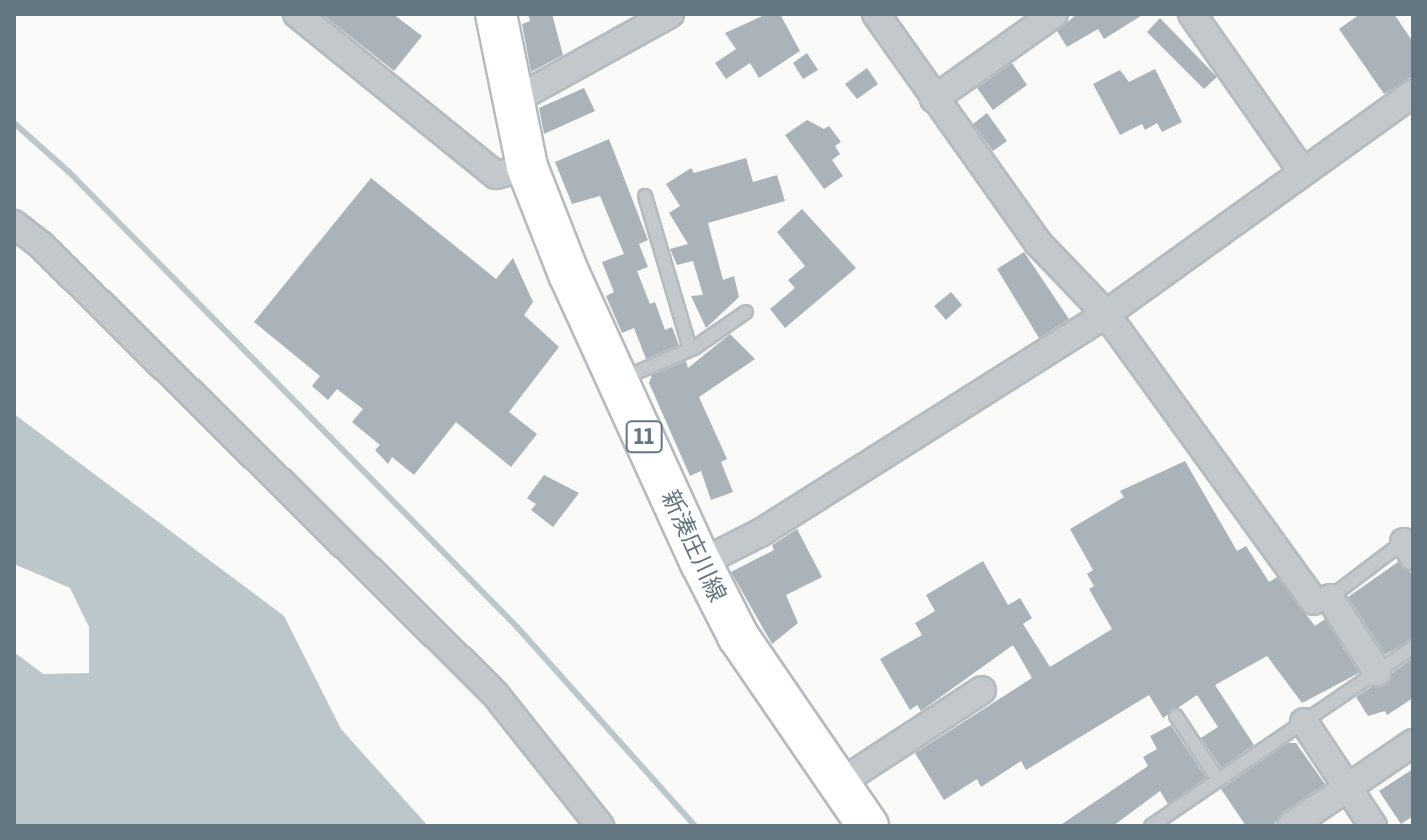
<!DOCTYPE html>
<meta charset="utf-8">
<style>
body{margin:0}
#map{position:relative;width:1427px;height:840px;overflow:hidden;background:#fafaf8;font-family:"Asap Condensed","Noto Sans JP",sans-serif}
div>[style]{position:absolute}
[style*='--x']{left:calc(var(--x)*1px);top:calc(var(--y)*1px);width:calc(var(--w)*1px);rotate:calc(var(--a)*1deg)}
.water>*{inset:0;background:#bbc7cb}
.stream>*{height:6px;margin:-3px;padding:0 3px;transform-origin:3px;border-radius:3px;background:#bbc7cb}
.building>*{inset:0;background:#aab3b9}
.roads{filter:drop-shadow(2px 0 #b5babe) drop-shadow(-2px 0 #b5babe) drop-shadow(0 2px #b5babe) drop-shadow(0 -2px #b5babe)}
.service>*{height:12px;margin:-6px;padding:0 6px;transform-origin:6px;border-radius:6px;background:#c3c8cc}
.minor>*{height:26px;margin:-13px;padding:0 13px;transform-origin:13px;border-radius:13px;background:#c3c8cc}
.primary>*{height:40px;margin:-20px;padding:0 20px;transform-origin:20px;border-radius:20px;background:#fff}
span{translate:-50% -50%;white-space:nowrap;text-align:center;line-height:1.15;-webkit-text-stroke:8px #fff;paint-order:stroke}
.shield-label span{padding:2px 6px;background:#fff;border:2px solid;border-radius:6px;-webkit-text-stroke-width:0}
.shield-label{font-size:22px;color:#657683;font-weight:700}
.street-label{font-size:24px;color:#657683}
.frame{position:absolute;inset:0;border:16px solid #657683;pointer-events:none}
</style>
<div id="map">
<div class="water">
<i style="clip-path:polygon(14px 414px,284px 616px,341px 729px,428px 826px,14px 826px,14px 652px,43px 674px,89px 673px,89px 627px,70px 588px,14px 564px)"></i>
</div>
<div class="stream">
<i style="--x:14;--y:123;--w:74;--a:41.7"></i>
<i style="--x:69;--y:172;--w:640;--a:45.44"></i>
<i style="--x:518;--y:628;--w:266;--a:48.2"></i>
</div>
<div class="building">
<i style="clip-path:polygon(322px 14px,393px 14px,422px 36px,394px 71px)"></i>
<i style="clip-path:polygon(528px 14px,552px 14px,563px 55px,531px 72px,522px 24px,530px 21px)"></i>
<i style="clip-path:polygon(767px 14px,780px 14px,800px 51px,759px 78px,750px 63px,726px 79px,715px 63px,736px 49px,725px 33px)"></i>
<i style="clip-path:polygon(1077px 14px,1144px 14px,1104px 39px,1098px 29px,1067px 47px,1057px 31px)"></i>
<i style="clip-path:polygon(1360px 14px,1394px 14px,1413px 42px,1413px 76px,1384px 94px,1339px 29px)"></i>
<i style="clip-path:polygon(1160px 18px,1217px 77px,1204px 89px,1147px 32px)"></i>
<i style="clip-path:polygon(807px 53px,818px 70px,803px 79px,793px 63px)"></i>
<i style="clip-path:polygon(1012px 63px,1027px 85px,993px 110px,977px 88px)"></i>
<i style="clip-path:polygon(867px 68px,878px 84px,857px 99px,845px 84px)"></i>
<i style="clip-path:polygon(1155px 69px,1182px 122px,1162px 132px,1157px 123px,1145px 130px,1142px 124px,1120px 135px,1093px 84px,1120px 70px,1129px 82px)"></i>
<i style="clip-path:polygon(584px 88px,595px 111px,544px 134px,539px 108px)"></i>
<i style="clip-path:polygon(987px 113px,1007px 141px,993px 151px,973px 124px)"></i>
<i style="clip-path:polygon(807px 120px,824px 129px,829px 126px,841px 142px,835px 146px,840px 154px,832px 160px,843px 176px,824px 189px,785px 135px)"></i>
<i style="clip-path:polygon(609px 139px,648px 240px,639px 244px,648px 267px,637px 271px,650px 304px,655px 302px,665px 330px,672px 327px,679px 345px,646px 359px,634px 328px,622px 333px,606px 296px,614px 292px,602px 262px,624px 254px,600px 196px,572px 204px,555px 162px)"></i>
<i style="clip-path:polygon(746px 158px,753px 182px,777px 175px,785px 201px,708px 223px,723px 280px,734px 276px,739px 297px,706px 328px,691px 296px,703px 295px,693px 261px,677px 265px,670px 249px,688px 244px,669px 213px,680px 206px,666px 184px,691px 168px,694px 173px)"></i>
<i style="clip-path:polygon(371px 178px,496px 279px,513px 258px,533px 302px,524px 315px,559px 347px,509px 412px,537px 434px,511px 467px,456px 422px,414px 475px,392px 457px,388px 464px,375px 450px,380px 445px,352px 422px,363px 409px,337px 389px,328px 400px,312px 386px,320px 376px,254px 322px)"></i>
<i style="clip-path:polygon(802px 209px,856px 268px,785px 328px,770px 309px,795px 288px,788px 280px,805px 266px,777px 232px)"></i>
<i style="clip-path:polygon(1024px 252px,1069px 319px,1039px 338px,997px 269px)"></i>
<i style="clip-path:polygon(951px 292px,962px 305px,946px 320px,934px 306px)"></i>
<i style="clip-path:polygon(730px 334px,755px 359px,699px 397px,727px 459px,721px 462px,733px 492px,711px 500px,701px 471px,690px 476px,649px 383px,652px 375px,686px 361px,688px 368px)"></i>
<i style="clip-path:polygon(1185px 461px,1237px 551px,1246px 546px,1269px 582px,1277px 577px,1315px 626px,1325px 619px,1359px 673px,1302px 703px,1267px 656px,1215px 685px,1254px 745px,1221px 768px,1201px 738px,1218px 727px,1197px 695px,1163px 718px,1149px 695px,1026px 770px,1021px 761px,981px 787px,977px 779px,944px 800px,915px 753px,1032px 678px,1013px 645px,921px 711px,917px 705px,910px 710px,880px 659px,922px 635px,915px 623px,935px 611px,926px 595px,983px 561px,1008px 605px,1020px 598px,1032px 618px,1023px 624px,1050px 667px,1112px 629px,1089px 589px,1094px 586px,1087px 574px,1093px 570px,1070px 529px,1124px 497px,1120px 491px)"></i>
<i style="clip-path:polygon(544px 475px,579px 493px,553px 527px,531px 510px,536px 504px,527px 498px)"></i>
<i style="clip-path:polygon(797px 529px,822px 577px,786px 595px,798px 623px,772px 644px,731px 572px,774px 550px,772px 545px)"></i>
<i style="clip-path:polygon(1398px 562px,1413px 574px,1413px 638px,1385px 655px,1348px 597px)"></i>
<i style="clip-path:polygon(1413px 658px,1413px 698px,1387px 715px,1385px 711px,1368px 716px,1356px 697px,1371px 687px,1386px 685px,1393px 672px)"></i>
<i style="clip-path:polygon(1171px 725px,1206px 778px,1168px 804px,1160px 791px,1113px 826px,1059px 826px,1148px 766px,1143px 757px,1157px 749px,1150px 736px)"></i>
<i style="clip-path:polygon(1288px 743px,1296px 743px,1325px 784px,1282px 813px,1273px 826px,1246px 826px,1221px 789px)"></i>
<i style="clip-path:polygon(1413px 769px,1413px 816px,1401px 824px,1379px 791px)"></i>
</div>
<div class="roads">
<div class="service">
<i style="--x:645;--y:196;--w:159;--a:73.6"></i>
<i style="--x:621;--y:379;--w:79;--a:-23"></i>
<i style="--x:694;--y:348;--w:63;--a:-34.7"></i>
<i style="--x:1328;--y:599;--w:98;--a:-37.1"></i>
<i style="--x:1176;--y:716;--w:77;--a:56.7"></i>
<i style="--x:1151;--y:826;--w:317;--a:-34.3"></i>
</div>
<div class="minor">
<i style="--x:297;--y:14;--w:256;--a:39"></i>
<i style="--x:496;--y:175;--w:32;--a:-14"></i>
<i style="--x:876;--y:14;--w:281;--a:54.7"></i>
<i style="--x:1038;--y:243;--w:98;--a:46.2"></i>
<i style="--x:1106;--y:314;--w:354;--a:54.1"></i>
<i style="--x:1192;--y:14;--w:192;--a:55"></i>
<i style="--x:934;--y:99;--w:147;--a:-35.3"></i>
<i style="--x:511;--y:102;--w:182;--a:-29"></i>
<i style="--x:14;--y:224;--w:34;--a:38"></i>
<i style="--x:41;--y:245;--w:639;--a:44.68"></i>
<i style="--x:495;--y:694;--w:169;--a:51.5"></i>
<i style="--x:1404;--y:542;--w:17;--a:57"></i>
<i style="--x:701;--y:563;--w:66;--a:-27"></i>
<i style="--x:760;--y:533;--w:409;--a:-32.3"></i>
<i style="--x:1106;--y:314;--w:378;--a:-35.7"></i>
<i style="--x:1330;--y:598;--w:88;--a:57.6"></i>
<i style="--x:1304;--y:722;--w:125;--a:56.4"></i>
<i style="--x:837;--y:785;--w:173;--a:-33.2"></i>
<i style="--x:1291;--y:826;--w:148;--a:-34.2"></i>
</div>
<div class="primary">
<i style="--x:496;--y:14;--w:156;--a:78.5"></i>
<i style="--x:527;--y:167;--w:115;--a:68.6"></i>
<i style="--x:569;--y:274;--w:318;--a:65.5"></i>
<i style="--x:701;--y:563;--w:82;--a:63.1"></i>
<i style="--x:738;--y:636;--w:230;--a:55.6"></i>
</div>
</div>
<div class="shield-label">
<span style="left:644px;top:437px">11</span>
</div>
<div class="street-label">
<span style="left:694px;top:546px;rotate:65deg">新湊庄川線</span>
</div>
<div class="frame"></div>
</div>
